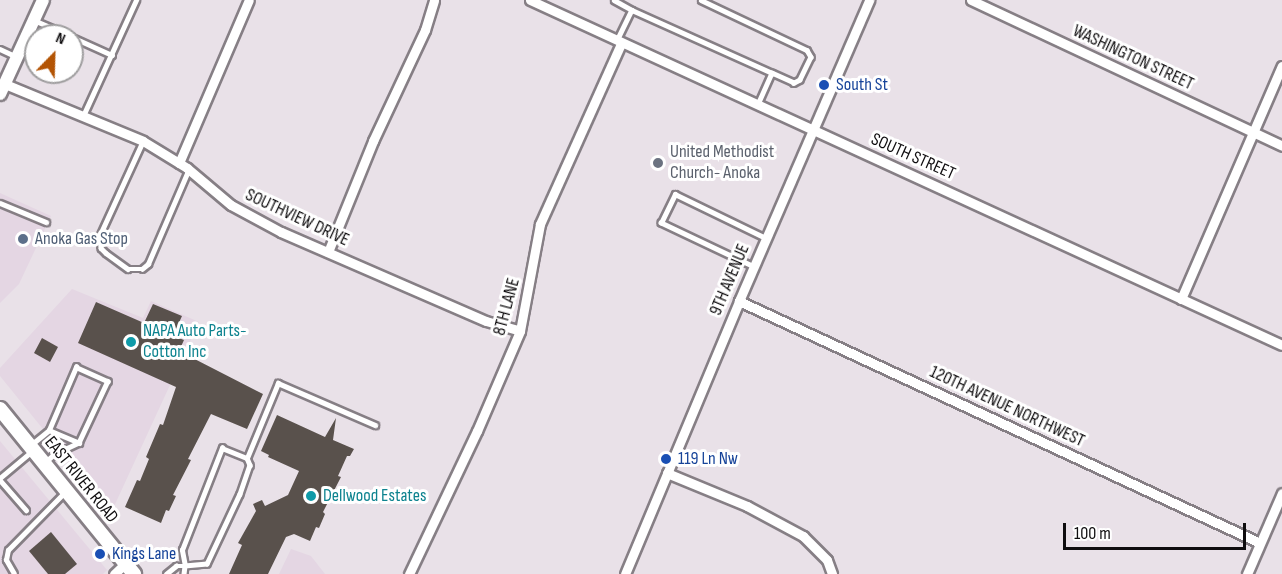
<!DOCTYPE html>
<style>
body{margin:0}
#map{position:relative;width:1282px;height:574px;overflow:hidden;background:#e9e1e8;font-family:"Sofia Sans Condensed",sans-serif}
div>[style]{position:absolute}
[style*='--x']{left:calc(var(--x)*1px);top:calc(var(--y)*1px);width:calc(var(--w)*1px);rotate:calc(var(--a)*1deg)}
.built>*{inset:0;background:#e4d6e3}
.building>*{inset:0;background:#59514c}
.roads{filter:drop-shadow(2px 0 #867f85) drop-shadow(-2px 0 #867f85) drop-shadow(0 2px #867f85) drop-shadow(0 -2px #867f85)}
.service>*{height:4.5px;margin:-2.25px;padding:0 2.25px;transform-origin:2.25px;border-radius:2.25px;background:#fff}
.minor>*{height:9px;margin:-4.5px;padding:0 4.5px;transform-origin:4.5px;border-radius:4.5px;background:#fff}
.tertiary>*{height:12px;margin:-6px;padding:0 6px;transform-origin:6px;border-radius:6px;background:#fff}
.secondary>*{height:14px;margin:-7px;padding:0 7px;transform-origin:7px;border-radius:7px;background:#fff}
.dots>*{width:16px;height:16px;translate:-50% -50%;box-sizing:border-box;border:3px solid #fff;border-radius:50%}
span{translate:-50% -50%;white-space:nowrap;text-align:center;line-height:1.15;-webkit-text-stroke:6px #fff;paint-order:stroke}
.street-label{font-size:18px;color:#0f0d0f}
.transit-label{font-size:18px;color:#164399}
.left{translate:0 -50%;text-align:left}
.worship-label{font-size:18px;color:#5b616d}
.service-label{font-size:18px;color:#4e5e75}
.culture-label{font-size:18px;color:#0d838f}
.north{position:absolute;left:24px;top:24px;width:60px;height:60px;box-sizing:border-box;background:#fff;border:2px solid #9f9e9f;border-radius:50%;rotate:23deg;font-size:16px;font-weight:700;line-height:24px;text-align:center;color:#0f0d0f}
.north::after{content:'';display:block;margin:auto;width:21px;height:27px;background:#b35404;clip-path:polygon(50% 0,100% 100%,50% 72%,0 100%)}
.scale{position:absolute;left:1063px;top:523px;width:183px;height:27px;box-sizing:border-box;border:3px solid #0f0d0f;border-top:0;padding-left:8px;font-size:18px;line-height:21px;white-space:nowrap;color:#0f0d0f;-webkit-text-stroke:4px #fff;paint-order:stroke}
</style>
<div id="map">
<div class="built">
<i style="clip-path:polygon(0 193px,51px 216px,19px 284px,0 303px)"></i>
<i style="clip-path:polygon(72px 289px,143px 318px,151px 301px,199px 322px,111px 513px,0 376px,0 368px)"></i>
<i style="clip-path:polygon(0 441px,107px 570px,103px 574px,0 574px)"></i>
<i style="clip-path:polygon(291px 549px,311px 556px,325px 574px,279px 574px)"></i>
</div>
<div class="building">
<i style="clip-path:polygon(96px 302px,144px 323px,153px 304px,182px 316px,173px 336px,184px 340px,179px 351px,263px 394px,247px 429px,211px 414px,188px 459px,191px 460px,173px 495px,176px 496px,169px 511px,166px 510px,161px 523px,125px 507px,137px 480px,140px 481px,149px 459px,146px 457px,160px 424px,163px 425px,176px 387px,78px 343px)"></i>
<i style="clip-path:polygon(42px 338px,58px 347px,50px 362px,34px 353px)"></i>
<i style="clip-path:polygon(277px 415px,325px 437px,336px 418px,333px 440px,354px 449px,350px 456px,347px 456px,338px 476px,341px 477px,323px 512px,325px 514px,319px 528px,316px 527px,310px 541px,294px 534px,286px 537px,268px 574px,229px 574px,242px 545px,238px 543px,256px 511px,253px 504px,262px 500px,265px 506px,288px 495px,299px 471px,268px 457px,269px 455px,261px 451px)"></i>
<i style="clip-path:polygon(51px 532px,77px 564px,65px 574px,48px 574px,29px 551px)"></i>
</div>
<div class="roads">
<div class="service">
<i style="--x:614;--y:0;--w:21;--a:29"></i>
<i style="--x:632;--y:10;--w:32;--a:116"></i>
<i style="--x:701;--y:0;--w:117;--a:25.3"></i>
<i style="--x:807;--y:50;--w:8;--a:60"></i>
<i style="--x:811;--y:57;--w:25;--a:116"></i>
<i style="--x:800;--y:80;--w:7;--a:153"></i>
<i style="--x:794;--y:83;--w:24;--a:-156"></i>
<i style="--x:772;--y:73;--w:34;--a:114"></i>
<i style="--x:632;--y:10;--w:154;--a:24.2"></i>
<i style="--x:36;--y:21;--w:38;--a:23"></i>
<i style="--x:72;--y:37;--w:44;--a:24.2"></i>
<i style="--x:0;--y:49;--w:19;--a:25"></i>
<i style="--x:83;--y:116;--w:128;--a:-65.4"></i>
<i style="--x:143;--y:142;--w:103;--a:114.6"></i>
<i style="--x:100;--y:236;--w:12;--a:85"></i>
<i style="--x:101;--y:248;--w:7;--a:45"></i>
<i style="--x:106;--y:253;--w:27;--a:36"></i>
<i style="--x:128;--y:269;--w:14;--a:0"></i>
<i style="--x:142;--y:269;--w:8;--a:-40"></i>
<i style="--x:148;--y:264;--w:103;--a:-66.7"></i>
<i style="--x:0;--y:203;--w:50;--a:22.4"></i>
<i style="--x:754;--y:267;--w:103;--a:-154.7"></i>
<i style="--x:661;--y:223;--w:32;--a:-64"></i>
<i style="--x:675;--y:194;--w:101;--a:25.8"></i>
<i style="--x:49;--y:430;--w:33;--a:23"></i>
<i style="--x:32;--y:444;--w:22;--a:-39"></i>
<i style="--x:49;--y:430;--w:69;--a:-66.8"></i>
<i style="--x:76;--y:367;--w:35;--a:24"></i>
<i style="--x:108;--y:381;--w:68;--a:115.1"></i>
<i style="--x:79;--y:443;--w:26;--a:155"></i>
<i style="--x:55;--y:454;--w:12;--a:138"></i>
<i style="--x:247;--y:458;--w:8;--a:67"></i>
<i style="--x:250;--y:465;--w:31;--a:109"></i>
<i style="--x:240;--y:494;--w:77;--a:115.2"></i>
<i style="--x:207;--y:564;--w:22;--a:175"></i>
<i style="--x:185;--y:566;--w:16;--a:-101"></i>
<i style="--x:182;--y:550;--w:110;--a:-68.6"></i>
<i style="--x:222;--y:448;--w:27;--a:22"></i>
<i style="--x:247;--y:458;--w:81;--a:-67.5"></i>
<i style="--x:278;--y:383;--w:106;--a:23.4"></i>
<i style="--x:0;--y:478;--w:40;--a:-40"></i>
<i style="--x:0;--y:480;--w:40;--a:49"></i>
<i style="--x:14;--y:574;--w:16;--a:-120"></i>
<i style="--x:6;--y:560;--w:10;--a:-79"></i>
<i style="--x:8;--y:550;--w:81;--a:-45.5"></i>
<i style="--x:166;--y:574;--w:13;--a:-39"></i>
<i style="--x:176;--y:566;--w:9;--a:0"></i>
<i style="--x:185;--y:566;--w:8;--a:97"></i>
</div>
<div class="minor">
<i style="--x:530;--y:0;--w:827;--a:24.64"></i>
<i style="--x:971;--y:0;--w:344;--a:25.1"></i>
<i style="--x:5;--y:84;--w:149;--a:22.4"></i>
<i style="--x:143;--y:141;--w:52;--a:31.5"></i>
<i style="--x:187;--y:168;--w:57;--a:40.1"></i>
<i style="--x:231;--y:205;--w:57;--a:28.4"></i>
<i style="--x:281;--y:232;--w:223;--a:23.5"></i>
<i style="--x:486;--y:321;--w:35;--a:16"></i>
<i style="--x:179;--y:163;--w:177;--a:-66.8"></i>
<i style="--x:328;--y:252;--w:120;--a:-67.9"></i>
<i style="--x:373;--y:141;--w:123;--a:-64.9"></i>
<i style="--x:425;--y:30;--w:31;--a:-73"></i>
<i style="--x:1181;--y:299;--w:254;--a:-66.6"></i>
<i style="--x:739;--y:301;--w:574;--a:24.91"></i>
<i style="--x:667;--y:473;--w:87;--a:22.4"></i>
<i style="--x:747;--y:506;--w:64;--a:28.2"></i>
<i style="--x:803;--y:536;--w:34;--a:45"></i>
<i style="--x:827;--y:560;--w:15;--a:70"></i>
<i style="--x:114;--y:574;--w:16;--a:-43"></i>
<i style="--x:409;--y:574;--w:158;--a:-64.6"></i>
<i style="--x:477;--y:431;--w:109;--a:-66.7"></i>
<i style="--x:520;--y:331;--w:109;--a:-79.4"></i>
<i style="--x:540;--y:224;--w:197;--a:-65.8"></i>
<i style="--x:625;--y:574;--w:296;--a:-67.3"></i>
<i style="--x:739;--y:301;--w:328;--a:-66.6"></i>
<i style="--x:1247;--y:574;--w:88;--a:-66.6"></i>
</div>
<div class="tertiary">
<i style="--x:0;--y:94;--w:103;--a:-65.4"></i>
</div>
<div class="secondary">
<i style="--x:0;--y:409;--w:213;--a:50.9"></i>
</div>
</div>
<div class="dots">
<i style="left:824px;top:85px;background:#1a4fb4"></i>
<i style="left:658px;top:163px;background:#6b7280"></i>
<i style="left:23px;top:239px;background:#5c6f8a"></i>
<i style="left:131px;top:342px;background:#0f9aa8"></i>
<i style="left:666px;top:459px;background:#1a4fb4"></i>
<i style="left:311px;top:496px;background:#0f9aa8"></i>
<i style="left:100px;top:554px;background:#1a4fb4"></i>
</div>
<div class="street-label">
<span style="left:1133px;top:58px;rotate:25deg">WASHINGTON STREET</span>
<span style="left:913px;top:157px;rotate:24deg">SOUTH STREET</span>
<span style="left:297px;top:218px;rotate:25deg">SOUTHVIEW DRIVE</span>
<span style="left:730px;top:280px;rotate:-67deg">9TH AVENUE</span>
<span style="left:507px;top:307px;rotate:-75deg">8TH LANE</span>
<span style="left:1007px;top:407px;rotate:25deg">120TH AVENUE NORTHWEST</span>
<span style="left:81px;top:480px;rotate:51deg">EAST RIVER ROAD</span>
</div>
<div class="transit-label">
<span class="left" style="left:836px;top:85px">South St</span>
<span class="left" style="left:678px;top:459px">119 Ln Nw</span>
<span class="left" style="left:112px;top:554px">Kings Lane</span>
</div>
<div class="worship-label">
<span class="left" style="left:670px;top:163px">United Methodist<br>Church- Anoka</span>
</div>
<div class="service-label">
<span class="left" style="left:35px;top:239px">Anoka Gas Stop</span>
</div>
<div class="culture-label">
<span class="left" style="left:143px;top:342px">NAPA Auto Parts-<br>Cotton Inc</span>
<span class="left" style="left:323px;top:496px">Dellwood Estates</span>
</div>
<div class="north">N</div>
<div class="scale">100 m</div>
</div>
